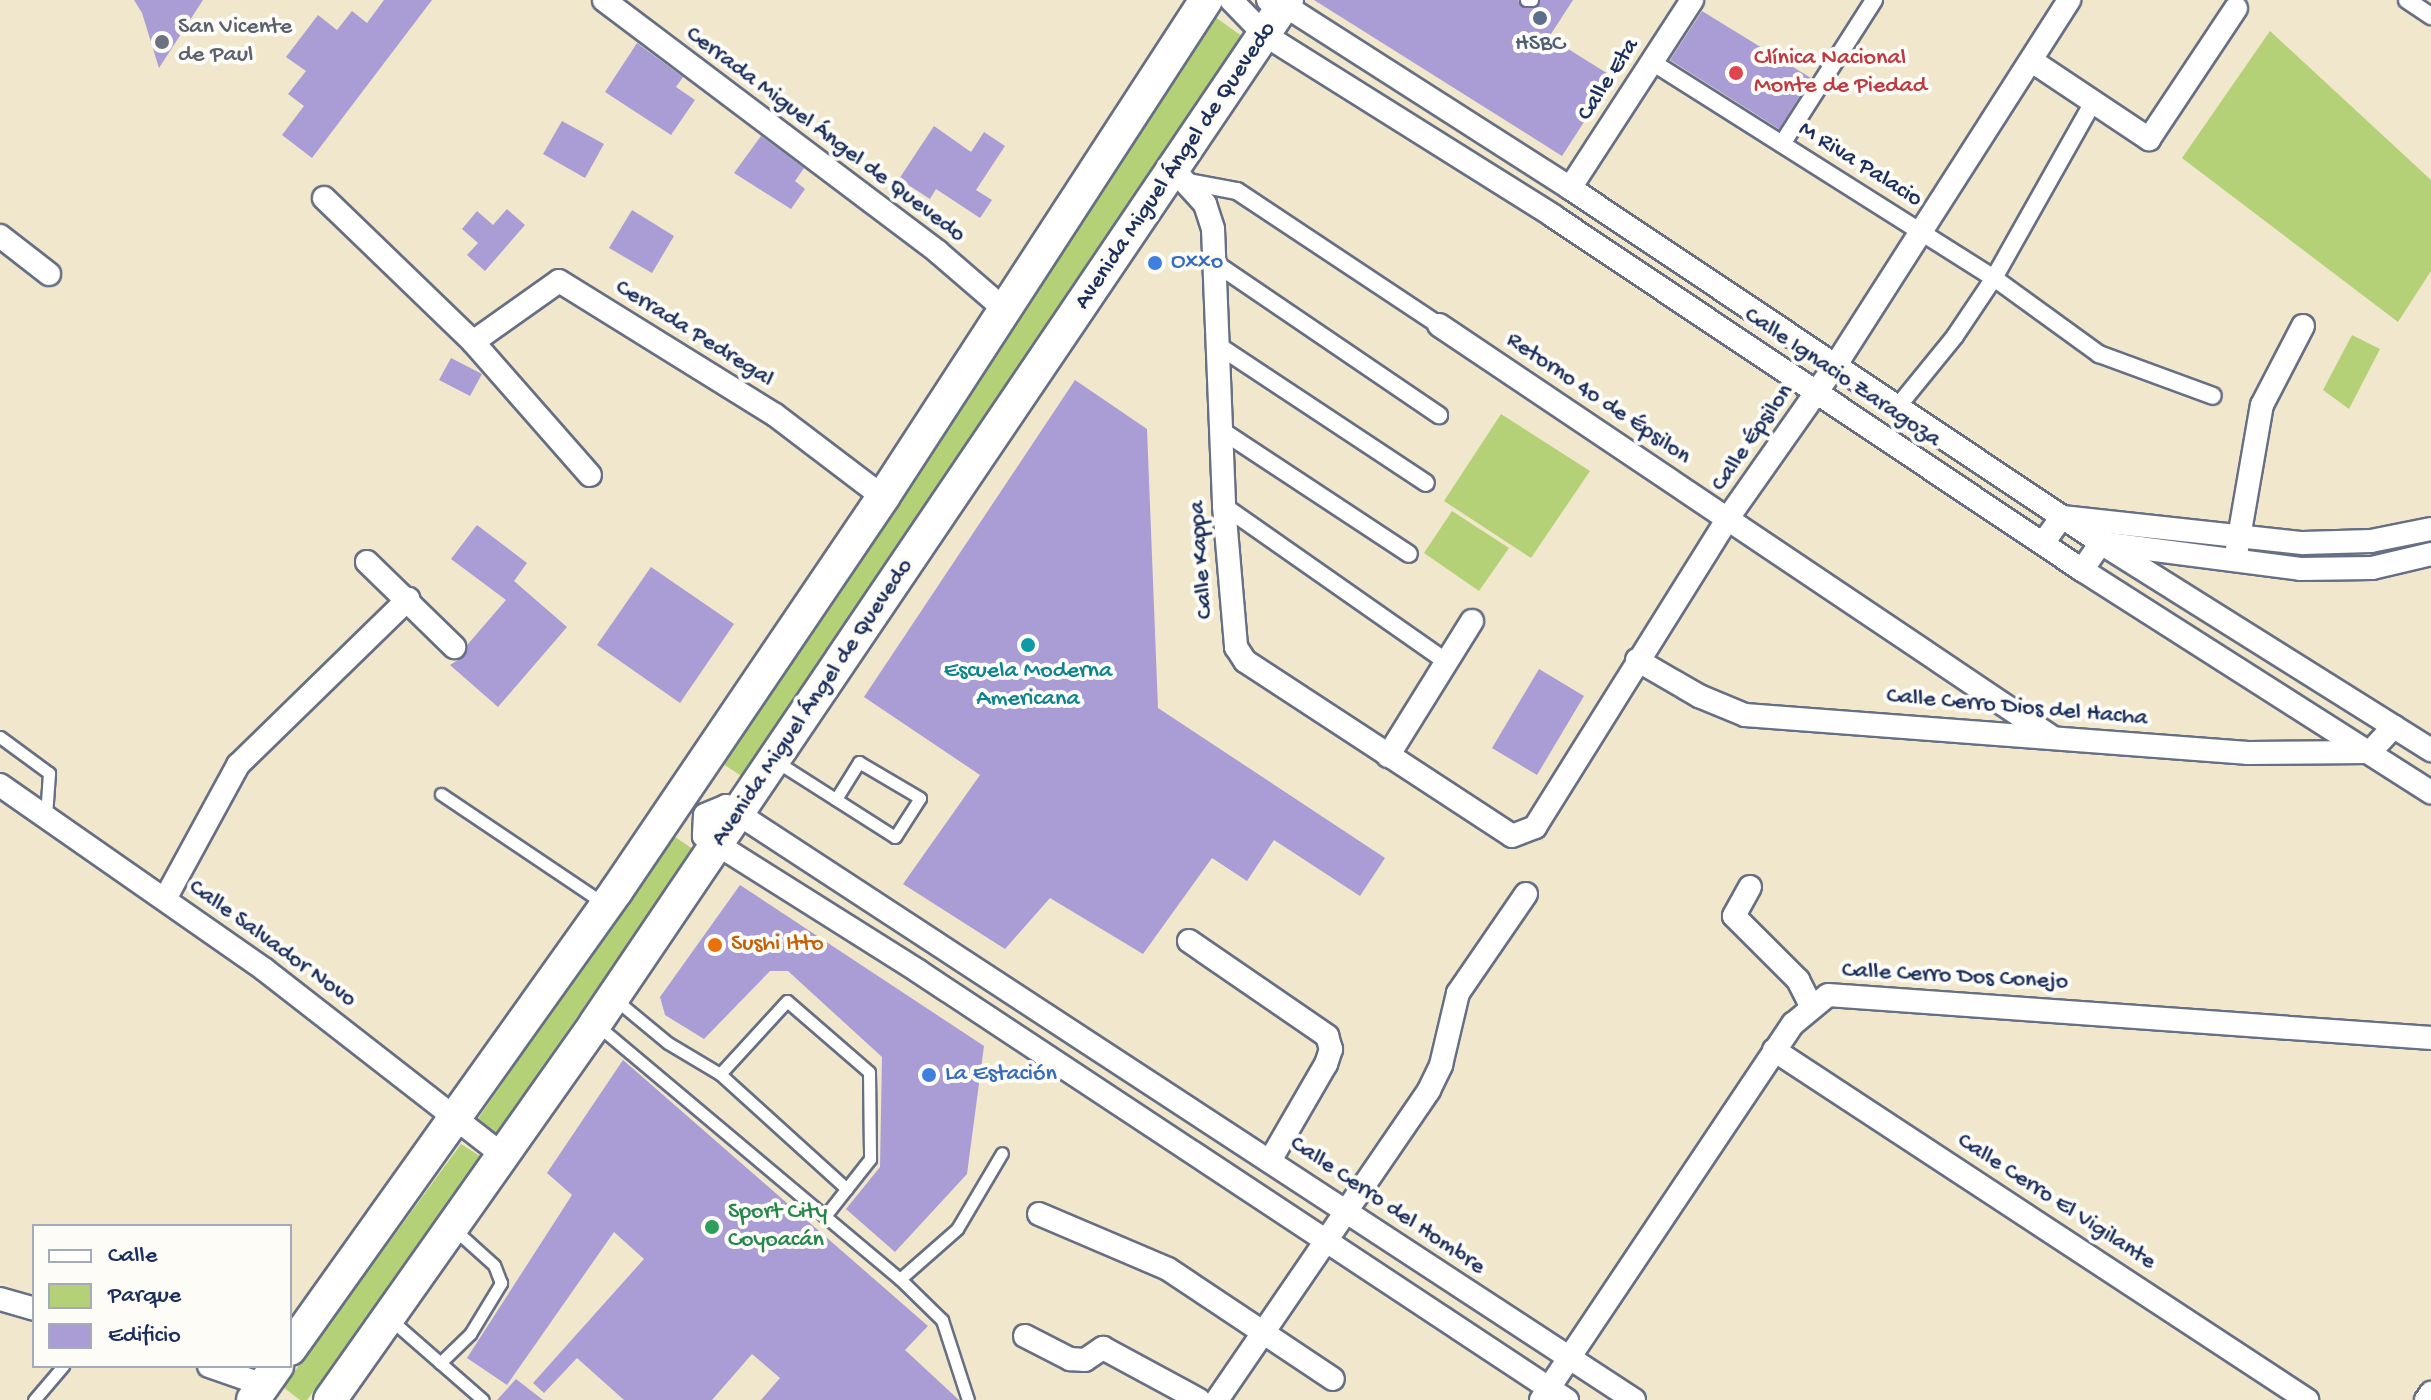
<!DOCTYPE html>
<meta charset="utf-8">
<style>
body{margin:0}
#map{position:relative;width:2431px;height:1400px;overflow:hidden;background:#f0e7cc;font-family:"Gochi Hand",sans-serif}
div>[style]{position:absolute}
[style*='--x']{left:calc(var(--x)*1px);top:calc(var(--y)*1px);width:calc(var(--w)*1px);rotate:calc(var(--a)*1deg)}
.green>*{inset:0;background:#b5d177}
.building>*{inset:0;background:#aa9dd6}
.roads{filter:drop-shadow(2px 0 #666f84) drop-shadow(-2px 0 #666f84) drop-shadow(0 2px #666f84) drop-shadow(0 -2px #666f84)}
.service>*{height:11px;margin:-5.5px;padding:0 5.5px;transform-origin:5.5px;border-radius:5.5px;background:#fff}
.pedestrian>*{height:16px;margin:-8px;padding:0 8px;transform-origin:8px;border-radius:8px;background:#fff}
.minor>*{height:22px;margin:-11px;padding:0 11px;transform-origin:11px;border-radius:11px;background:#fff}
.secondary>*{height:32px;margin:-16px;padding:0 16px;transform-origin:16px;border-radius:16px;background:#fff}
.dots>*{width:22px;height:22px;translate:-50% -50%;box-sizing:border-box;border:4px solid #fdfcf7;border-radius:50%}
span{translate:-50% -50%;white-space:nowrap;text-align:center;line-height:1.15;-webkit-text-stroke:8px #fdfcf7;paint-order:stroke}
.worship-label{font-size:24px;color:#5b616d}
.left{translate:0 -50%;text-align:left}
.service-label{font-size:24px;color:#4e5e75}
.health-label{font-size:24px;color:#be3a42}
.street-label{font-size:24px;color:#1b2f5e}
.shop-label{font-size:24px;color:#366cbe}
.culture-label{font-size:24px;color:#0d838f}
.food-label{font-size:24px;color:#c56008}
.leisure-label{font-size:24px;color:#27864d}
.legend{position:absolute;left:32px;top:1224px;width:260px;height:144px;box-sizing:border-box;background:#fdfcf7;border:2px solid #a3aaba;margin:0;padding:10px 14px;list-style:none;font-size:24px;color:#1b2f5e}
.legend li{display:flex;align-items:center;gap:16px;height:40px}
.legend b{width:40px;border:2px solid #a3aaba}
</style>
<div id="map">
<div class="green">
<i style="clip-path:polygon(1211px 14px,1243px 37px,746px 779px,720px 762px)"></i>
<i style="clip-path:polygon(2270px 31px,2431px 180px,2431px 271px,2398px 322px,2182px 158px)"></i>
<i style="clip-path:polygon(2352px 335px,2380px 349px,2349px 409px,2323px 390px)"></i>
<i style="clip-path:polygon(1501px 414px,1590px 471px,1531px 558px,1444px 501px)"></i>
<i style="clip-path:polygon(1452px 511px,1509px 548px,1479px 591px,1424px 553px)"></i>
<i style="clip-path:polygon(672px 835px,693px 849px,492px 1140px,473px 1126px)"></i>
<i style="clip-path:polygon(461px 1144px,483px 1158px,307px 1400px,300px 1400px,283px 1387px)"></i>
</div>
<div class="building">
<i style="clip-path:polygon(134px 0,203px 0,159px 68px,142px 13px)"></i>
<i style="clip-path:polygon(384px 0,432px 0,312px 158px,282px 135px,304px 106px,288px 94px,306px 71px,286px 57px,318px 15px,337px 30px,352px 11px,367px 23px)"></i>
<i style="clip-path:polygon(1314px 0,1518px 0,1526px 8px,1537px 7px,1540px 0,1573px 0,1549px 37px,1613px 77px,1562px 156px)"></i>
<i style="clip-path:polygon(1702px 11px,1811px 78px,1779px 129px,1670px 60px)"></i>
<i style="clip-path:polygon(637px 43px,683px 77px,676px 87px,695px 100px,671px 135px,605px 92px)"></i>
<i style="clip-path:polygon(562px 121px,604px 144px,585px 178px,543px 154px)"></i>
<i style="clip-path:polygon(934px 126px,971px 152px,984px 132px,1005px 146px,976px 190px,992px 200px,980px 218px,936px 189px,930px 199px,899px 179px)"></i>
<i style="clip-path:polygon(761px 136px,804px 168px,795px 181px,805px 189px,791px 209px,734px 173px)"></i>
<i style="clip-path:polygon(507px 209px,525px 225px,485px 271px,467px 255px,478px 243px,462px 229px,477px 211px,493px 225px)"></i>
<i style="clip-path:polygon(632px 210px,674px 236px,652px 273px,609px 248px)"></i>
<i style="clip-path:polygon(451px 358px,482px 374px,470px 396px,439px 380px)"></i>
<i style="clip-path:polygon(1075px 380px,1147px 429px,1158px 708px,1385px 858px,1360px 896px,1274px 840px,1247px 881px,1212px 858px,1143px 954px,1050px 898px,1005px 949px,903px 884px,980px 775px,864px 697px)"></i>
<i style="clip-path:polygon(477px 525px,527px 563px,514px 581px,567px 627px,498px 707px,450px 665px,464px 656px,468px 644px,506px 600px,451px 559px)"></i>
<i style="clip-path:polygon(651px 567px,734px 624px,680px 703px,597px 645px)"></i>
<i style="clip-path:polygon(1539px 669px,1584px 696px,1537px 775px,1492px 748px)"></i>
<i style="clip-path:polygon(740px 885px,984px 1046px,967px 1174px,895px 1252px,846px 1209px,880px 1167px,882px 1057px,788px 971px,770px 971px,704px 1039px,665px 1015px,660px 997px)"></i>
<i style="clip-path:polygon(623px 1060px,928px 1326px,905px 1350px,959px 1400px,761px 1400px,780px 1378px,752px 1354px,712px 1400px,624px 1400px,577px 1358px,544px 1393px,533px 1383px,644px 1259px,614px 1232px,507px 1385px,467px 1358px,572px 1195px,547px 1173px)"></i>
<i style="clip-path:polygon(516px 1379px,543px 1400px,497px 1400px)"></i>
</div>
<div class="roads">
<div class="service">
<i style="--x:1526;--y:0;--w:6;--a:0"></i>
<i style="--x:0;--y:737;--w:61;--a:36.3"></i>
<i style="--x:49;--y:773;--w:43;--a:94"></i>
<i style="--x:774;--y:760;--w:143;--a:32.5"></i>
<i style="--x:895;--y:837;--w:46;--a:-57.3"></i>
<i style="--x:920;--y:798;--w:71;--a:-149.5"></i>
<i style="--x:859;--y:762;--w:44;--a:121.9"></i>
<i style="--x:441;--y:794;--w:195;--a:33.9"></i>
<i style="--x:616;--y:1000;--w:67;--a:39.6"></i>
<i style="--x:668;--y:1043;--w:61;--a:30.8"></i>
<i style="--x:720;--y:1074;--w:171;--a:42.2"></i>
<i style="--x:597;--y:1025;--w:395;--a:40"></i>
<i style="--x:900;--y:1279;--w:76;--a:-41.3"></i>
<i style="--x:957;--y:1229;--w:88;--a:-59.4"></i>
<i style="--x:720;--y:1074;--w:99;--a:-47.5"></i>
<i style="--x:787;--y:1001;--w:108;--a:40.9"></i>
<i style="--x:869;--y:1072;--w:87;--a:89.3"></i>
<i style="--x:870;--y:1159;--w:73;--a:128.3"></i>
<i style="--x:900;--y:1279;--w:59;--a:44.3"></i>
<i style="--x:942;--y:1320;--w:84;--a:72"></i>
<i style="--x:390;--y:1319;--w:123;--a:41.1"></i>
<i style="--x:440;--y:1363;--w:42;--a:-44"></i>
<i style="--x:470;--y:1334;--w:60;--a:-58.7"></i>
<i style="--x:501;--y:1283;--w:19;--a:-111"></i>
<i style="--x:494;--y:1265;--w:54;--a:-138"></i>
<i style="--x:34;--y:1400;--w:45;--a:-49.5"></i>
</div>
<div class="pedestrian">
<i style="--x:2407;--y:0;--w:29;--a:34"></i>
<i style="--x:1652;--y:62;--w:404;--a:32.3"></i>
<i style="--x:1994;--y:278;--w:130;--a:35.9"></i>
<i style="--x:2099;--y:354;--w:121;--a:20.2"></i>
<i style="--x:1782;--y:144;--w:171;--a:-57.4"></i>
<i style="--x:1189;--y:182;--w:49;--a:10.6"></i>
<i style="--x:1237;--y:191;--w:242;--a:33.6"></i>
<i style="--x:1215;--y:263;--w:271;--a:34.2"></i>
<i style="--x:1219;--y:346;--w:248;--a:33.5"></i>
<i style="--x:1899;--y:405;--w:89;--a:-50.9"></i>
<i style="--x:1955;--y:336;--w:70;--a:-56.1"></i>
<i style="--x:1994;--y:278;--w:202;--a:-60.6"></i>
<i style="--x:1221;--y:430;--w:225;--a:33.4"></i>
<i style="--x:1224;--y:506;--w:272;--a:35"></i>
</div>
<div class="minor">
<i style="--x:604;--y:0;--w:418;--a:37"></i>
<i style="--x:938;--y:252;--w:87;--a:40.8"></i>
<i style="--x:1231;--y:0;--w:49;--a:45.8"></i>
<i style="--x:1265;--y:35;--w:340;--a:32.1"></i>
<i style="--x:1553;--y:216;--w:637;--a:33.79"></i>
<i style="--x:2082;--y:570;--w:414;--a:32.5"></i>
<i style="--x:1268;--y:0;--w:17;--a:17"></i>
<i style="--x:1284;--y:5;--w:340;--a:32.6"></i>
<i style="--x:1570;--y:188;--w:639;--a:33.76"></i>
<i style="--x:2101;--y:543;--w:390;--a:32.1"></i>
<i style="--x:2032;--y:61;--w:141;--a:33.7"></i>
<i style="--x:2149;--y:139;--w:157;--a:-56.4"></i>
<i style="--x:1174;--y:170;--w:46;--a:47.6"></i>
<i style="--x:1205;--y:204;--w:26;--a:72"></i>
<i style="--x:1213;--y:229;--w:277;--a:87.7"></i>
<i style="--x:1224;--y:506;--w:142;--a:85.1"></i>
<i style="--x:1236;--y:647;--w:17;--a:57"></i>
<i style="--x:1245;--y:661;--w:319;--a:33.2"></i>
<i style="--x:1512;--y:836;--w:25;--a:-21"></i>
<i style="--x:1535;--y:827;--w:364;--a:-58"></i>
<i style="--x:1728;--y:518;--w:189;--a:-54.9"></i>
<i style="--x:1837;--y:363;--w:431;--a:-57.4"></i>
<i style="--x:1570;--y:188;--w:224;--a:-57"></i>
<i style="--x:324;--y:198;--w:207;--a:44"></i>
<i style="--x:473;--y:342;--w:177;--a:48.7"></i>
<i style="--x:0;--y:236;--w:62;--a:37.8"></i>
<i style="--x:1439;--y:325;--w:739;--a:33.91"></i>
<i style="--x:473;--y:342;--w:105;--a:-35.3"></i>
<i style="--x:559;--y:281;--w:254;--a:31.8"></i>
<i style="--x:775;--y:415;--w:136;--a:37.2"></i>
<i style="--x:2043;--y:543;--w:32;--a:-54"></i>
<i style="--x:2062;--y:517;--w:242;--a:6.2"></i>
<i style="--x:2303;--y:543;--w:68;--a:-1.7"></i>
<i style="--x:2371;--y:541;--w:61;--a:-11.3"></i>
<i style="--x:2237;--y:549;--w:146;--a:-80.2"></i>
<i style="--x:2262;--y:405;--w:89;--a:-62.6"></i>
<i style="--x:367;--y:562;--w:122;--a:44.3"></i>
<i style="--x:2082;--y:570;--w:33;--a:-55"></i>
<i style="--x:2101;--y:543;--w:201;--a:7.4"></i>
<i style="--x:2300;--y:569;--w:72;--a:-0.8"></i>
<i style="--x:2372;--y:568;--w:61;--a:-13.3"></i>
<i style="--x:1637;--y:660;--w:72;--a:30.1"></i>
<i style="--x:1699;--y:696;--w:50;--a:22.4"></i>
<i style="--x:1745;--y:715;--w:504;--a:4.32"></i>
<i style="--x:2248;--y:753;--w:122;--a:-0.5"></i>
<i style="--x:2370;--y:752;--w:35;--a:-47"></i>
<i style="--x:1388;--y:756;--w:159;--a:-58.1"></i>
<i style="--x:0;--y:785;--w:323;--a:34.9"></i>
<i style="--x:265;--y:970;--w:303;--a:37.9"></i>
<i style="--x:705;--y:815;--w:23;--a:-23"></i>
<i style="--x:726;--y:806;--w:13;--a:32"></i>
<i style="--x:737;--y:813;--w:1072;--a:33.2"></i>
<i style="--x:705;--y:815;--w:21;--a:93"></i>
<i style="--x:704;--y:836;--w:253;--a:32.2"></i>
<i style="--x:918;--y:971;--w:778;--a:33.47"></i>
<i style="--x:1750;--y:887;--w:33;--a:119"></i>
<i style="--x:1734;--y:916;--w:91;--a:45"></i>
<i style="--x:1798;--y:980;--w:28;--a:63"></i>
<i style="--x:165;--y:899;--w:153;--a:-61.4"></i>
<i style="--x:238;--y:765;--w:238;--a:-44.3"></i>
<i style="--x:1189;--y:941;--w:168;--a:34.5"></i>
<i style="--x:1327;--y:1036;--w:14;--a:73"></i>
<i style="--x:1331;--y:1049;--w:16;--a:108"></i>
<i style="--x:1326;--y:1064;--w:110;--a:120.1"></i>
<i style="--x:1774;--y:1050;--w:638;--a:33.29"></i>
<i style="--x:1039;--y:1214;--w:140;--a:23.1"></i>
<i style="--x:1168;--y:1269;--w:198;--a:33.7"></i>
<i style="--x:0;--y:1299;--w:35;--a:16"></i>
<i style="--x:1025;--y:1336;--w:51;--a:27.1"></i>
<i style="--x:1070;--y:1359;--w:15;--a:4"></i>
<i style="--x:1085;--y:1360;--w:22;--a:-34"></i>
<i style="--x:1103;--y:1348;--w:109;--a:28.4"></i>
<i style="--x:209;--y:1366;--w:58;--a:19.1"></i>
<i style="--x:1217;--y:1400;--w:376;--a:-55.6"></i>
<i style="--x:1429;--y:1090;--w:28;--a:-64"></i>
<i style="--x:1441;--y:1065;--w:74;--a:-76.7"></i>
<i style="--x:1458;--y:993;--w:120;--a:-55.5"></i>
<i style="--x:1541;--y:1400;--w:453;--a:-56.2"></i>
<i style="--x:1793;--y:1024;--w:45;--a:-39.6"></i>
<i style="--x:1828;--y:995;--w:605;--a:4.08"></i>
<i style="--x:2426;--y:1400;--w:9;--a:-54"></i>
</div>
<div class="secondary">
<i style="--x:290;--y:1349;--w:564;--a:-54.53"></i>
<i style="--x:617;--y:890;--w:475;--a:-55.9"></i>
<i style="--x:883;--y:497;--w:593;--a:-56.98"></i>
<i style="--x:253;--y:1400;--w:42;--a:-54.8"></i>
<i style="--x:330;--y:1400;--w:460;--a:-54.8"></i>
<i style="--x:595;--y:1024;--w:1236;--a:-55.95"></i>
</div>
</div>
<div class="dots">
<i style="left:1540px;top:18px;background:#5c6f8a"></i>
<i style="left:162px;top:42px;background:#6b7280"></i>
<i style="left:1736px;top:73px;background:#e0444e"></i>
<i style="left:1155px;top:263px;background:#3f7fe0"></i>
<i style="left:1028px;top:645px;background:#0f9aa8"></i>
<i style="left:715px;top:945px;background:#e8710a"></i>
<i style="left:929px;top:1075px;background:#3f7fe0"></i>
<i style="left:712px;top:1227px;background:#2e9e5b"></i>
</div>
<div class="worship-label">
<span class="left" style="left:178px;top:42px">San Vicente<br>de Paul</span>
</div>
<div class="service-label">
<span style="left:1540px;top:45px">HSBC</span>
</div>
<div class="health-label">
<span class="left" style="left:1754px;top:73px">Clínica Nacional<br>Monte de Piedad</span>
</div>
<div class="street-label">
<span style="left:1609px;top:80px;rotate:-57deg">Calle Eta</span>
<span style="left:825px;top:135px;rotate:37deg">Cerrada Miguel Ángel de Quevedo</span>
<span style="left:1860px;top:165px;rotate:32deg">M Riva Palacio</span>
<span style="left:1176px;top:166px;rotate:-56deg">Avenida Miguel Ángel de Quevedo</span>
<span style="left:694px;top:334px;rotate:32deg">Cerrada Pedregal</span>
<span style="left:1842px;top:378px;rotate:34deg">Calle Ignacio Zaragoza</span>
<span style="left:1598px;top:399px;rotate:34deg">Retorno 4o de Épsilon</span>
<span style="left:1753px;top:438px;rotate:-55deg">Calle Épsilon</span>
<span style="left:1202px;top:560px;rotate:-94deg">Calle Kappa</span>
<span style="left:813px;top:703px;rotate:-56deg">Avenida Miguel Ángel de Quevedo</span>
<span style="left:2017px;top:708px;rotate:5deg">Calle Cerro Dios del Hacha</span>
<span style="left:272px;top:944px;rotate:36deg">Calle Salvador Novo</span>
<span style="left:1955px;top:977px;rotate:3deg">Calle Cerro Dos Conejo</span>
<span style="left:2056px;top:1202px;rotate:33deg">Calle Cerro El Vigilante</span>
<span style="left:1387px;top:1206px;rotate:34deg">Calle Cerro del Hombre</span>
</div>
<div class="shop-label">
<span class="left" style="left:1171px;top:263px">Oxxo</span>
<span class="left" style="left:945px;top:1075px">La Estación</span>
</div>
<div class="culture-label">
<span style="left:1028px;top:686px">Escuela Moderna<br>Americana</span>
</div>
<div class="food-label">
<span class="left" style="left:731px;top:945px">Sushi Itto</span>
</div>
<div class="leisure-label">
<span class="left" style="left:728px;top:1227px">Sport City<br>Coyoacán</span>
</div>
<ul class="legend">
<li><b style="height:10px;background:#fff"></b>Calle</li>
<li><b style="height:22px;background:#b5d177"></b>Parque</li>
<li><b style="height:22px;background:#aa9dd6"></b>Edificio</li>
</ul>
</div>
